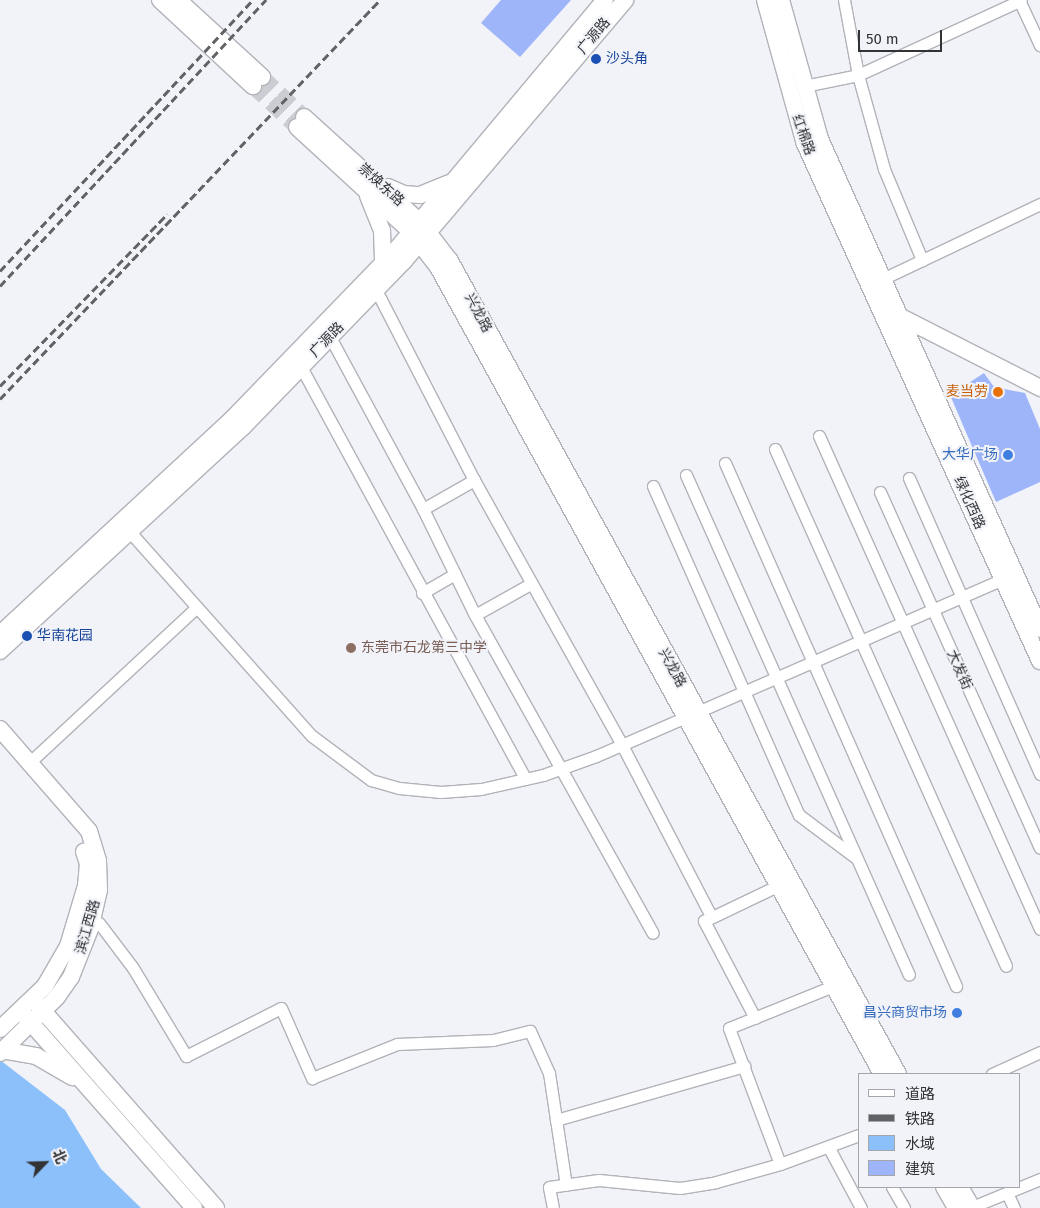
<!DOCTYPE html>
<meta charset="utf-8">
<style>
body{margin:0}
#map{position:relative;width:1040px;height:1208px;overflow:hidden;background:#f1f3f9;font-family:"Fira Sans","Noto Sans SC",sans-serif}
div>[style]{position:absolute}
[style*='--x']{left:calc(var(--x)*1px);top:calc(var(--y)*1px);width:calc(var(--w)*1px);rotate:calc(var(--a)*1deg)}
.water>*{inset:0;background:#8bc0fa}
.building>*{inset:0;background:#9fb5f9}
.secondary-tunnel>*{height:16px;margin-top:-8px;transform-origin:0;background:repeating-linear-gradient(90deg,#cbcdd2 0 16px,transparent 0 24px)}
.roads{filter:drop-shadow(1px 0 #b2b3b9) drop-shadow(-1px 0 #b2b3b9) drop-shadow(0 1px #b2b3b9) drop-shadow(0 -1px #b2b3b9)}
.street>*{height:11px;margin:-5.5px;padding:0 5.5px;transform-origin:5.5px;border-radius:5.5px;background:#fff}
.secondary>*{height:16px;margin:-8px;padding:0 8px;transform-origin:8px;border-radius:8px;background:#fff}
.rail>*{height:3px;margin-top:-1.5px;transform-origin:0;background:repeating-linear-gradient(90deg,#606265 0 8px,transparent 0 12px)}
.dots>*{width:14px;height:14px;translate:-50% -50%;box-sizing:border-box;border:2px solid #f1f3f9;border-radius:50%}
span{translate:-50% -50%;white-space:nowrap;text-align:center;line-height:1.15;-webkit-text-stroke:4px #f1f3f9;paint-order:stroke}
.street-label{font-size:14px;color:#323335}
.transit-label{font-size:14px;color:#164399}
.left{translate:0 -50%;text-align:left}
.food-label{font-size:14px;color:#c56008}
.right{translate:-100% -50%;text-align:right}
.shop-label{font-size:14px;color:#366cbe}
.education-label{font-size:14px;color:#785e54}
.legend{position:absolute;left:858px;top:1073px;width:162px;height:115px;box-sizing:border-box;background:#f1f3f9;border:1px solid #a5a6ab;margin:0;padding:6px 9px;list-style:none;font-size:15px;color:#323335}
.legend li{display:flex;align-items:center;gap:10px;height:25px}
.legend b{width:25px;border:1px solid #a5a6ab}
.north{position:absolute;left:20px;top:1138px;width:50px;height:50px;-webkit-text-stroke:4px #f1f3f9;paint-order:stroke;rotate:66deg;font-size:14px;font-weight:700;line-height:20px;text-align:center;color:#323335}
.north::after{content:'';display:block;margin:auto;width:18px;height:22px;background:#323335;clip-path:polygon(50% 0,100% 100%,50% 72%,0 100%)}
.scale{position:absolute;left:858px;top:30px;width:84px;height:22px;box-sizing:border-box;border:2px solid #323335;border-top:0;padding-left:6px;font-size:15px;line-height:18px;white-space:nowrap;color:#323335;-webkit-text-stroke:4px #f1f3f9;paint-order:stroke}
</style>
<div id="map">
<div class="water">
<i style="clip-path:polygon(0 1060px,65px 1110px,101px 1169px,141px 1208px,0 1208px)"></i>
</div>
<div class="building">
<i style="clip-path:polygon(501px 0,571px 0,520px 57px,481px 23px)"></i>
<i style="clip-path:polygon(984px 373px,994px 387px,1025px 393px,1040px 429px,1040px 482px,996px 502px,950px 395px)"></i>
</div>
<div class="secondary-tunnel">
<i style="--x:262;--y:77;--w:58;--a:43.6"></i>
<i style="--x:253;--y:86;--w:60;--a:43"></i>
</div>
<div class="roads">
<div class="street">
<i style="--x:844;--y:0;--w:76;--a:79.4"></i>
<i style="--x:858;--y:75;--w:98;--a:74.5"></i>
<i style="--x:884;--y:169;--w:99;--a:67.3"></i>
<i style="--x:1019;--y:0;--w:50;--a:65"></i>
<i style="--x:804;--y:86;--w:55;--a:-11.5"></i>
<i style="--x:858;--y:75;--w:179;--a:-24.7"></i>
<i style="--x:876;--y:282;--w:182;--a:-25.4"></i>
<i style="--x:376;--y:290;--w:214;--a:62.7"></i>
<i style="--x:474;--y:480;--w:304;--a:60.8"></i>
<i style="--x:622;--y:745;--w:193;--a:62.5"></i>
<i style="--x:330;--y:337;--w:196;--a:61.6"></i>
<i style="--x:423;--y:509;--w:118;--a:63.9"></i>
<i style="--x:475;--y:615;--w:364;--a:60.8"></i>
<i style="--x:301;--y:367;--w:469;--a:61.4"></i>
<i style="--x:819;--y:436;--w:540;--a:65.85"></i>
<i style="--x:775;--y:449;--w:566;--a:65.92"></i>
<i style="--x:725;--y:463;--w:572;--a:66.17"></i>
<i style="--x:686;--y:475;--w:547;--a:65.96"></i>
<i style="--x:909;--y:478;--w:324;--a:66.1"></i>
<i style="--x:653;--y:486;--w:360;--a:66.1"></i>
<i style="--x:799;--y:815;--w:71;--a:37"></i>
<i style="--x:880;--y:492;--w:390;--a:65.8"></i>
<i style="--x:423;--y:509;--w:59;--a:-29.6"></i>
<i style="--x:130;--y:532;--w:273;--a:48.3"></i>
<i style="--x:312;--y:736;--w:74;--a:36.7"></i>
<i style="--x:371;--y:780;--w:29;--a:16"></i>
<i style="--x:399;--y:788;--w:42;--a:5.4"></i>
<i style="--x:441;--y:792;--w:40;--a:-4.3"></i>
<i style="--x:481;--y:789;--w:64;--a:-12.7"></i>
<i style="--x:543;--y:775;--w:56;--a:-19.7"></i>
<i style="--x:596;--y:756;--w:444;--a:-23.5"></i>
<i style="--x:422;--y:593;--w:38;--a:-30"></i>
<i style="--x:475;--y:615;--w:65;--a:-29.3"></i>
<i style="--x:30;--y:762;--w:226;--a:-42.9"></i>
<i style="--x:99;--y:923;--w:56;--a:52.9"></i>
<i style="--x:133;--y:968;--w:103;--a:58.9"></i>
<i style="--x:186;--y:1056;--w:106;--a:-26.8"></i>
<i style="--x:281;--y:1008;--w:77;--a:66.1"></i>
<i style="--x:312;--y:1078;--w:92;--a:-21.8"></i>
<i style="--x:397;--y:1044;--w:96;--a:-2.4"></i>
<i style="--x:493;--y:1040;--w:38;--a:-14"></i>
<i style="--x:530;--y:1031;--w:46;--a:65.7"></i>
<i style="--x:549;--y:1073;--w:113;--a:81.4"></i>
<i style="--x:755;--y:1018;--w:110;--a:-117.7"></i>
<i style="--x:704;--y:921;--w:81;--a:-25.6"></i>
<i style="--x:992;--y:1074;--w:53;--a:-24.6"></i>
<i style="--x:556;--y:1120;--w:196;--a:-16"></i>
<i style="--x:829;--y:1148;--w:68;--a:61.9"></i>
<i style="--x:780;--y:1164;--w:145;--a:-110.6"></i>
<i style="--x:729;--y:1028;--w:112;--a:-22"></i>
<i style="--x:892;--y:1187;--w:24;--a:60"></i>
<i style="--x:1007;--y:1193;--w:17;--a:65"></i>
<i style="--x:972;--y:1207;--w:74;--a:-22.4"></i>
<i style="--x:553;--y:1208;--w:21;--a:-101"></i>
<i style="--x:549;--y:1187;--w:50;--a:-8"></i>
<i style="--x:599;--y:1180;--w:81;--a:5.6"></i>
<i style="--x:680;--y:1188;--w:36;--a:-9"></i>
<i style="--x:716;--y:1182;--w:66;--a:-15.7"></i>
<i style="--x:780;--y:1164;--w:84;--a:-20.2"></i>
</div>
<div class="secondary">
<i style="--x:160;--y:0;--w:127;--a:42.8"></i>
<i style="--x:178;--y:0;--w:114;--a:42.5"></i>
<i style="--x:765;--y:0;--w:149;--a:74.5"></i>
<i style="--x:805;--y:144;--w:568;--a:65.56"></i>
<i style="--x:781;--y:0;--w:144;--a:74.3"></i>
<i style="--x:820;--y:139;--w:537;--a:65.82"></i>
<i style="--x:304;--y:117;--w:156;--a:42.2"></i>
<i style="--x:420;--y:222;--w:49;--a:52.4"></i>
<i style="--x:450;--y:261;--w:928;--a:61.14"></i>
<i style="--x:297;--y:127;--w:155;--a:42.6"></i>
<i style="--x:411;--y:232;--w:44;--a:52.4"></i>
<i style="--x:438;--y:267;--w:921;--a:61.18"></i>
<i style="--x:388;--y:187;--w:17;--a:24"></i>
<i style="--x:404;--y:194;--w:16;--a:4"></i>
<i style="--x:420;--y:195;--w:32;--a:-22"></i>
<i style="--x:368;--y:196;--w:38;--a:68"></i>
<i style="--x:382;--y:231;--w:31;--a:88"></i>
<i style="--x:897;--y:315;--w:161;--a:27"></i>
<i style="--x:0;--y:634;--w:318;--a:-42.8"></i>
<i style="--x:233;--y:418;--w:233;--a:-45.9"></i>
<i style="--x:395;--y:251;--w:327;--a:-50.1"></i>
<i style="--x:0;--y:651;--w:330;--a:-42.7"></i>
<i style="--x:243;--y:427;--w:231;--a:-45.9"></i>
<i style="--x:404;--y:261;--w:342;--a:-49.7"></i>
<i style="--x:0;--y:729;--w:135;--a:48.9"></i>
<i style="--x:89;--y:831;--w:31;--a:73"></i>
<i style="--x:98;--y:861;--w:29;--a:88"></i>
<i style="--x:99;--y:890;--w:40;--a:103"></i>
<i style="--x:90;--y:929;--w:52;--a:111.6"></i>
<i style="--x:71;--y:977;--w:24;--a:125"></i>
<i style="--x:57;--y:997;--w:80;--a:135.5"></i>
<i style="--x:36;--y:1003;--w:273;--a:48.7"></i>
<i style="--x:24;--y:1015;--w:257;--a:48.6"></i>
<i style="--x:0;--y:1029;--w:62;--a:-43.7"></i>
<i style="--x:45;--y:986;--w:46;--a:-60.1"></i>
<i style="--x:68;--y:946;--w:63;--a:-73.3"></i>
<i style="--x:86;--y:886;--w:22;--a:-85"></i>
<i style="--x:88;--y:864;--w:13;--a:-108"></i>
<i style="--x:2;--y:1050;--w:35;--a:10"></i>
<i style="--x:36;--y:1056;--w:42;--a:30.3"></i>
<i style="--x:944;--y:1187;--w:24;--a:60"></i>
<i style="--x:960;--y:1187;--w:24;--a:60"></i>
</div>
</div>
<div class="rail">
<i style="--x:0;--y:271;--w:371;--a:-47"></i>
<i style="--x:0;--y:286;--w:391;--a:-47.1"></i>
<i style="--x:0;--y:386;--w:240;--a:-45.8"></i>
<i style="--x:0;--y:399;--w:551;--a:-46.4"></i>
</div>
<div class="dots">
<i style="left:596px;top:59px;background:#1a4fb4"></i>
<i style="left:998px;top:392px;background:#e8710a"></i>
<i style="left:1008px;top:455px;background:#3f7fe0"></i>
<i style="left:27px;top:636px;background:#1a4fb4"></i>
<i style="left:351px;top:648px;background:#8d6e63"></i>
<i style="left:957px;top:1013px;background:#3f7fe0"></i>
</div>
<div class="street-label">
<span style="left:594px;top:36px;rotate:-50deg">广源路</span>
<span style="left:803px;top:135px;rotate:70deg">红棉路</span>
<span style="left:381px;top:185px;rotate:42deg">崇焕东路</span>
<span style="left:478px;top:313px;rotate:62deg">兴龙路</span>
<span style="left:327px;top:340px;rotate:-46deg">广源路</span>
<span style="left:969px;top:503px;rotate:66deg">绿化西路</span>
<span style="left:672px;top:668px;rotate:61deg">兴龙路</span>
<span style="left:959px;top:670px;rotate:66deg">大发街</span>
<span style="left:88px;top:927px;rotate:-74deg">滨江西路</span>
</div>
<div class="transit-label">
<span class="left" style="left:606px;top:59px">沙头角</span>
<span class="left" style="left:37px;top:636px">华南花园</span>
</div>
<div class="food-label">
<span class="right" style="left:988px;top:392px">麦当劳</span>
</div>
<div class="shop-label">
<span class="right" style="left:998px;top:455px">大华广场</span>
<span class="right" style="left:947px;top:1013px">昌兴商贸市场</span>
</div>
<div class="education-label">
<span class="left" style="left:361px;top:648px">东莞市石龙第三中学</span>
</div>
<ul class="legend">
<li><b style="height:6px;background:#fff"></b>道路</li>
<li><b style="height:6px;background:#606265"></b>铁路</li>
<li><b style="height:14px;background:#8bc0fa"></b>水域</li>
<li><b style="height:14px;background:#9fb5f9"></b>建筑</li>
</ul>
<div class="north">北</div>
<div class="scale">50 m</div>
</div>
